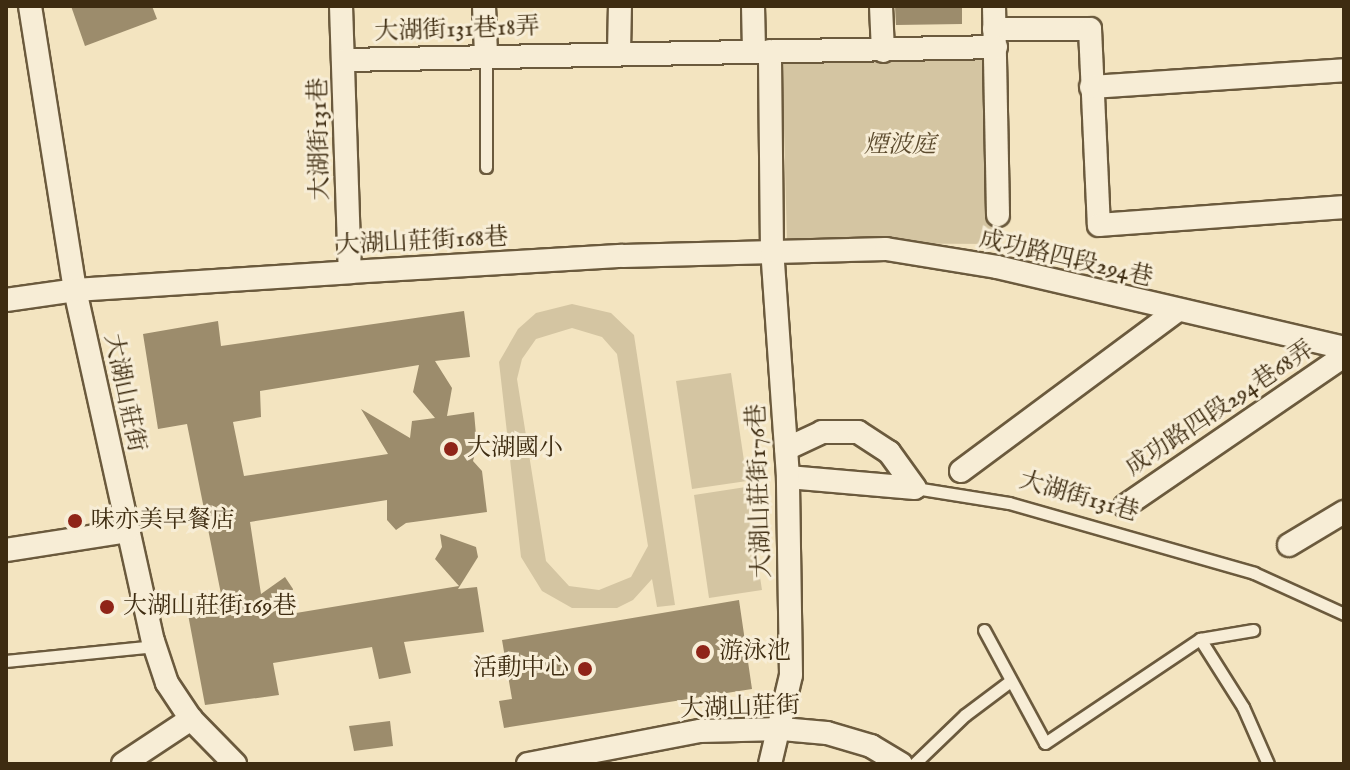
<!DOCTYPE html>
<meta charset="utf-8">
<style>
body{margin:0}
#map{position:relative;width:1350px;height:770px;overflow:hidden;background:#f3e4c0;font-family:"IM FELL English","Noto Serif TC",serif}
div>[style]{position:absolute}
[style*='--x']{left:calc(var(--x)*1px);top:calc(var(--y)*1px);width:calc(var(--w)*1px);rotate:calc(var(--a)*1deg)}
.green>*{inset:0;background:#d4c5a2}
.building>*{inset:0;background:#9c8c6c}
.roads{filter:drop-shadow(2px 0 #6b5a3d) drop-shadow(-2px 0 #6b5a3d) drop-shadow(0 2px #6b5a3d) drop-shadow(0 -2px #6b5a3d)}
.lane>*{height:11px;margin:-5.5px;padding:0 5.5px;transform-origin:5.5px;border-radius:5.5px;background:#f7edd6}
.street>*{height:22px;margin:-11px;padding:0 11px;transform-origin:11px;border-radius:11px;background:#f7edd6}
.dots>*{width:22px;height:22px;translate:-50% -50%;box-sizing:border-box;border:4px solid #f7edd6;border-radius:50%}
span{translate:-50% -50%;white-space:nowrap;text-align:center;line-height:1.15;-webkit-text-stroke:6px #f7edd6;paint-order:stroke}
.street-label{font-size:24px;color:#3e2c11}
.park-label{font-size:24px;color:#5c4b2e;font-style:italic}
.poi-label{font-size:24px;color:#3e2c11}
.left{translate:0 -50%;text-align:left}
.right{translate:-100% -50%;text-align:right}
.frame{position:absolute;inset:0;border:8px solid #3e2c11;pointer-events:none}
</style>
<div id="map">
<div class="green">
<i style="clip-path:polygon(996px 47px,999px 244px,787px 243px,782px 51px)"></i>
<i style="clip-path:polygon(evenodd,572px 304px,611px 313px,634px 335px,675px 605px,657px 607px,652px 579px,633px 600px,617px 608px,572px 608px,542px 591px,521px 557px,499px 362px,518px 329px,536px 313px,572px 304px,572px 328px,602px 337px,617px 354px,648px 546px,631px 577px,599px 590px,569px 586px,546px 561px,517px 379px,522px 359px,536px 339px,572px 328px)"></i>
<i style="clip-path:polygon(731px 373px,747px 481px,692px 489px,676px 381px)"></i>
<i style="clip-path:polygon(746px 487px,762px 590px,709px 598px,694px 495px)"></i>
</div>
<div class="building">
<i style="clip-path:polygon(71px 6px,152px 6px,157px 19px,85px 46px)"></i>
<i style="clip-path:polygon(895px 6px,962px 6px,962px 24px,896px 25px)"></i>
<i style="clip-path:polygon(evenodd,464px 311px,470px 357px,435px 361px,452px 388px,447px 416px,474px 412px,477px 446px,473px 461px,482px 471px,487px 512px,406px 523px,396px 530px,387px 520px,387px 500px,250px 522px,261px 594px,285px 577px,293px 589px,290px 614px,459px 586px,435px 559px,442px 547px,440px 534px,476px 547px,478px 557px,458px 589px,477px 587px,484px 632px,404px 642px,411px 673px,379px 679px,372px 647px,273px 663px,279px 695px,205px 705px,187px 609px,223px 604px,187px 424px,158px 429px,143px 334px,218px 321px,221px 346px,464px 311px,419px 365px,413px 392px,435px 418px,412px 421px,410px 438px,361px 409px,388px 454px,244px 476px,233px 422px,261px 417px,260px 391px,419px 365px)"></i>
<i style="clip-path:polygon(739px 600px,752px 689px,504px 728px,499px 701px,512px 699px,502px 640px)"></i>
<i style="clip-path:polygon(390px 721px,393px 746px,354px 751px,349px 726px)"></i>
</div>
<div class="roads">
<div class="lane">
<i style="--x:486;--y:55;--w:112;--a:90"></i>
<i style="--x:915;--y:488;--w:95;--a:9.1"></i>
<i style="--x:1009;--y:503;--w:255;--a:15.9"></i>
<i style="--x:1254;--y:573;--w:99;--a:24.5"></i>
<i style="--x:984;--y:630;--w:128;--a:61.6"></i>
<i style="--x:1045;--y:743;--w:187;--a:-33.9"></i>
<i style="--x:1200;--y:639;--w:54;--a:-9.6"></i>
<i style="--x:1200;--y:639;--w:80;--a:57.7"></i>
<i style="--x:1243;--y:707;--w:62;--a:66.3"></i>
<i style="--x:6;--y:661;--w:150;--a:-5.7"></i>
<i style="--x:914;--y:764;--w:71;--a:-43.9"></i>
<i style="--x:965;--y:715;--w:55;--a:-36.9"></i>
</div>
<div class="street">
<i style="--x:30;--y:6;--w:288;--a:81"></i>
<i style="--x:75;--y:290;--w:360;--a:77.5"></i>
<i style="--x:153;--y:641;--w:44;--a:71.6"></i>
<i style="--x:167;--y:683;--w:43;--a:56.3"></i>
<i style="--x:191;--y:719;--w:63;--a:45.6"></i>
<i style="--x:341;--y:6;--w:266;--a:88.1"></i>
<i style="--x:484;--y:6;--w:48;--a:87.6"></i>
<i style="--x:753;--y:6;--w:45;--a:88.7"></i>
<i style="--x:881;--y:6;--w:45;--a:87.5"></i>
<i style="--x:994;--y:6;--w:209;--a:88.9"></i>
<i style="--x:994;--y:29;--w:96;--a:0"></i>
<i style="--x:1090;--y:29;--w:196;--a:87.4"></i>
<i style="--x:1099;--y:225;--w:246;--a:-4.2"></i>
<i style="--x:619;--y:52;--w:46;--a:-88.8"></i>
<i style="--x:345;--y:60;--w:651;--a:-1.14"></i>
<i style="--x:1091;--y:87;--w:254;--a:-3.8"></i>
<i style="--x:6;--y:300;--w:70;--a:-8.2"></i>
<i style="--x:75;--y:290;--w:276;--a:-3.7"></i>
<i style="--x:350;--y:272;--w:273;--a:-3.4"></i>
<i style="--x:623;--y:256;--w:263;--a:-1.5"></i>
<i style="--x:886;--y:249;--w:112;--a:9.2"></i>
<i style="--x:997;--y:267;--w:356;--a:13.1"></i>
<i style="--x:786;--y:449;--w:40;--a:-25"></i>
<i style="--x:822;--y:432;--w:36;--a:0"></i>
<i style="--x:858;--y:432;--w:37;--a:33"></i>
<i style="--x:889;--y:452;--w:44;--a:54.2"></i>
<i style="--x:961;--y:471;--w:267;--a:-36.6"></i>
<i style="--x:788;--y:477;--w:127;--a:5"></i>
<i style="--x:1125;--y:506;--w:265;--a:-34.4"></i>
<i style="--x:1289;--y:545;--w:64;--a:-31"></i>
<i style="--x:6;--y:550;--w:123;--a:-8.9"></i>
<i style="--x:123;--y:764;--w:82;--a:-33.5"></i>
<i style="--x:528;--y:764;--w:175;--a:-10.9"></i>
<i style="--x:700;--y:731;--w:82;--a:-1.4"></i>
<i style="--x:782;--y:729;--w:45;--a:5.1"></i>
<i style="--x:827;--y:733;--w:46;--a:16.5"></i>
<i style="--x:871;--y:746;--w:35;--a:31"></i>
<i style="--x:770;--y:764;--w:91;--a:-76.7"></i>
<i style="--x:791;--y:675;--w:198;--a:-90.9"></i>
<i style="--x:788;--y:477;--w:227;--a:-94"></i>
<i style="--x:772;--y:251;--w:200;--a:-90.6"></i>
</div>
</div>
<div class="dots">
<i style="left:451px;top:449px;background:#8f2418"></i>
<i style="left:75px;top:521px;background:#8f2418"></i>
<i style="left:107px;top:607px;background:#8f2418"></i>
<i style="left:703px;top:652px;background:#8f2418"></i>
<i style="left:585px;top:669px;background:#8f2418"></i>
</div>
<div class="street-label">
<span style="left:457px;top:30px;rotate:-2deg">大湖街131巷18弄</span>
<span style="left:320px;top:139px;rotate:-91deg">大湖街131巷</span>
<span style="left:422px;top:242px;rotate:-3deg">大湖山莊街168巷</span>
<span style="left:1066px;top:259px;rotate:13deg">成功路四段294巷</span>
<span style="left:124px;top:393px;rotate:78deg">大湖山莊街</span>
<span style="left:1220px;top:409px;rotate:-34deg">成功路四段294巷68弄</span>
<span style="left:760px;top:491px;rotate:-92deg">大湖山莊街176巷</span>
<span style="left:1079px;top:497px;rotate:16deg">大湖街131巷</span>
<span style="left:740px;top:708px;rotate:-2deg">大湖山莊街</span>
</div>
<div class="park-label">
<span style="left:900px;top:146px">煙波庭</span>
</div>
<div class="poi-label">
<span class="left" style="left:467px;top:449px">大湖國小</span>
<span class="left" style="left:91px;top:521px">味亦美早餐店</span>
<span class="left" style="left:123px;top:607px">大湖山莊街169巷</span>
<span class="left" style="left:719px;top:652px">游泳池</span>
<span class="right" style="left:569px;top:669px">活動中心</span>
</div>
<div class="frame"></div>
</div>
